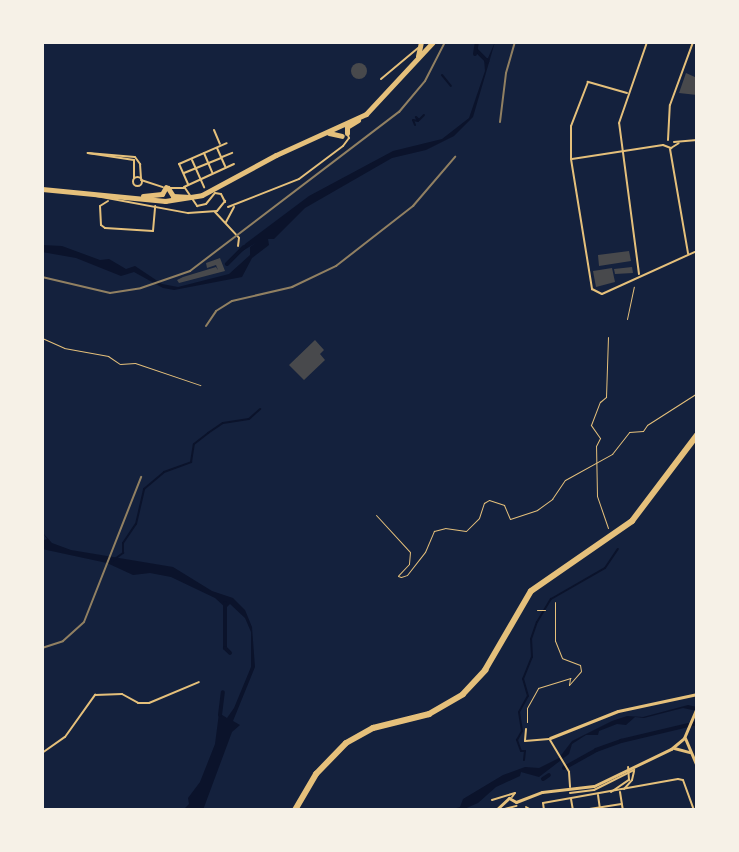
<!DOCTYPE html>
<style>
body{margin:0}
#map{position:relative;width:739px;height:852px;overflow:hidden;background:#14213d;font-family:Roboto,sans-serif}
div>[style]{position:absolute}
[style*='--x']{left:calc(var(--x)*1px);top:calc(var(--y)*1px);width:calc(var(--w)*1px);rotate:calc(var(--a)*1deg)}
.water>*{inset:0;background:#0b132b}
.stream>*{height:2px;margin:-1px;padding:0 1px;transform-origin:1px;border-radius:1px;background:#0b132b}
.canal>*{height:4px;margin:-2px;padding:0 2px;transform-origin:2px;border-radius:2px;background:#0b132b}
.building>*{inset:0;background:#48494c}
.round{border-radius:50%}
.path>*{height:1px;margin:-0.5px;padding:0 0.5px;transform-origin:0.5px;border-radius:0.5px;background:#e5c07b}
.pedestrian>*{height:2px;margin:-1px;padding:0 1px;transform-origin:1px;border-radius:1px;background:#e5c07b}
.minor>*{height:2px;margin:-1px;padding:0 1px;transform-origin:1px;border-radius:1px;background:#e5c07b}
.minor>.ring{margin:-1px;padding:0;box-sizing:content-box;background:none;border:2px solid #e5c07b;border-radius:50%}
.tertiary>*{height:3px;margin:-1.5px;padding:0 1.5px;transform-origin:1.5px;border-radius:1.5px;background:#e5c07b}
.trunk>*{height:5px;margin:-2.5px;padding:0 2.5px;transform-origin:2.5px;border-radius:2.5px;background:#e5c07b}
.motorway>*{height:6px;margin:-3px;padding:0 3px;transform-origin:3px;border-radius:3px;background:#e5c07b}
.rail>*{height:2px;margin:-1px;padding:0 1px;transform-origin:1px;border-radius:1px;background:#918062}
span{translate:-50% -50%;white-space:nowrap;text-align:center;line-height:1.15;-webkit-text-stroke:7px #f6f1e7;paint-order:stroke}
.frame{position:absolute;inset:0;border:44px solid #f6f1e7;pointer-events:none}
</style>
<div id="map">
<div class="water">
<i style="clip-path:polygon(495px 42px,473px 117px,454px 136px,426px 150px,392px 158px,305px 208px,274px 239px,268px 239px,269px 245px,252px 258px,242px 277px,174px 290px,163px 288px,134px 272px,121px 276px,76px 258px,42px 252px,42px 245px,62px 246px,100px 260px,109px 259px,126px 269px,135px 266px,162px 284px,178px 287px,229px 274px,250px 255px,250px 247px,257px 242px,241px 252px,245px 244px,309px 196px,393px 151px,442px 139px,469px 118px,485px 71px,484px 59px,488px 58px)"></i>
<i style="clip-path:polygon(42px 532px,52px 543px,71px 550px,173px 567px,212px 591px,233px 598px,245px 610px,252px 627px,255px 667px,233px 721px,240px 725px,232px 732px,203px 810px,183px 810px,189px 804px,188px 798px,200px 782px,215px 744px,219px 713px,227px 718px,234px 708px,251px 667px,251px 632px,245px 618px,230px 604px,226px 608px,215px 598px,171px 577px,150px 573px,133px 575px,107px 563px,42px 549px,42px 541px,47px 539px)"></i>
<i style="clip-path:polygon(688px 705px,697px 707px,697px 711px,683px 708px,644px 718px,635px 717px,626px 725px,617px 724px,599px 731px,598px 735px,586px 735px,572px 744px,569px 754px,539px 777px,521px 772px,520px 776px,496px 787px,478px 803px,462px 810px,449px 810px,460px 807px,463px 799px,503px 775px,525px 767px,539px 768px,559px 758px,572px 741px,612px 721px,627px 716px,643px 717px)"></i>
</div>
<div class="stream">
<i style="--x:442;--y:75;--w:14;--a:51"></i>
<i style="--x:415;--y:125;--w:5;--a:-112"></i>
<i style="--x:413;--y:120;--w:5;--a:11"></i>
<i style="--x:418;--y:121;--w:4;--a:-117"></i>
<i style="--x:416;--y:117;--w:4;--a:45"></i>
<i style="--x:419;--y:120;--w:7;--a:-45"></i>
<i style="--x:112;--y:561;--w:14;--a:-36"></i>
<i style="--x:123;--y:553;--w:10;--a:-90"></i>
<i style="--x:123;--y:543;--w:23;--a:-56"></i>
<i style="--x:136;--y:524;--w:36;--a:-77"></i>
<i style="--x:144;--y:489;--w:26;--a:-40"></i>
<i style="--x:164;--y:472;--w:29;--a:-20"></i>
<i style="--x:191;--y:462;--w:18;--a:-81"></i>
<i style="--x:194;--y:444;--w:18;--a:-38"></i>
<i style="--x:208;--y:433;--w:18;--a:-34"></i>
<i style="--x:223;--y:423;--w:26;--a:-9"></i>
<i style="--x:249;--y:419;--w:15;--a:-42"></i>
<i style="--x:524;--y:760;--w:9;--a:-84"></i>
<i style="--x:525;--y:751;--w:4;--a:180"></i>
<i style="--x:521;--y:751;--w:12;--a:-110"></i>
<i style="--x:517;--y:740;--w:10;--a:-61"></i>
<i style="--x:522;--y:731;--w:19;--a:-99"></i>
<i style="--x:519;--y:712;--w:18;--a:-61"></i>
<i style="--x:528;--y:696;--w:18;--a:-106"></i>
<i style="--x:523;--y:679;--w:24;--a:-68"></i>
<i style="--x:532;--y:657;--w:18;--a:-93"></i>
<i style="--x:531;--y:639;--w:18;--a:-71"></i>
<i style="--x:537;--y:622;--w:27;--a:-59"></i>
<i style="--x:551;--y:599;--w:62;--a:-29.9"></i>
<i style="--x:605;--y:568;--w:23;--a:-56"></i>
</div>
<div class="canal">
<i style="--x:476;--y:50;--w:16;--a:45"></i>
<i style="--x:475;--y:54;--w:12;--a:-81"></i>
<i style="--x:227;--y:264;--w:24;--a:-45"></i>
<i style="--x:225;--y:603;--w:45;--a:90"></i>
<i style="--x:225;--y:648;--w:7;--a:45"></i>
<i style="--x:220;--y:715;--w:23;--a:-83"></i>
<i style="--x:564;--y:768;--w:37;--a:-29"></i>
<i style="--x:596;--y:750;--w:27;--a:-20"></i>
<i style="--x:621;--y:741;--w:78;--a:-13.3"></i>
<i style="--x:543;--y:779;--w:7;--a:-34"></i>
</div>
<div class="building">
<i class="round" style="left:351px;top:63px;width:16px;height:16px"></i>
<i style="clip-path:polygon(686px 73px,697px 78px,697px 95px,679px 93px)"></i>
<i style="clip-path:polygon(629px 251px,631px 261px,599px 266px,598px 255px)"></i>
<i style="clip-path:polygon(220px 258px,225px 271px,179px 283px,177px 280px,183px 277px,216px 267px,218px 270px,216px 265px,207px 268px,206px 263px)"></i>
<i style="clip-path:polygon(632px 267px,633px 273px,615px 274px,614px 269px)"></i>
<i style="clip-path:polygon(612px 268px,615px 282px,596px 287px,593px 271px)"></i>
<i style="clip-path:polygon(315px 340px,324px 350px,320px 354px,325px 360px,304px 380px,289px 365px)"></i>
</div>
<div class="path">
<i style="--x:627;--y:319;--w:33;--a:-78"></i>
<i style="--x:42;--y:338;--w:24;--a:24"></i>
<i style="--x:64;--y:348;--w:45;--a:10.3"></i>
<i style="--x:108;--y:356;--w:14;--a:34"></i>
<i style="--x:120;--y:364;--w:15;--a:-4"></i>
<i style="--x:135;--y:363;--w:69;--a:18.7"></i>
<i style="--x:376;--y:515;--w:50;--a:47.4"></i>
<i style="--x:410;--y:552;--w:12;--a:95"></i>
<i style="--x:409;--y:564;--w:16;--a:133"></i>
<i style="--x:398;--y:576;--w:3;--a:18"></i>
<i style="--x:401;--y:577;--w:6;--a:-18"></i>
<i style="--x:407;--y:575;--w:29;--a:-52"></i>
<i style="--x:425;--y:552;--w:23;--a:-67"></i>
<i style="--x:434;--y:531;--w:11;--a:-15"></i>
<i style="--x:445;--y:528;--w:21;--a:8"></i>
<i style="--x:466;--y:531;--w:18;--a:-45"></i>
<i style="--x:479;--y:518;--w:16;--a:-72"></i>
<i style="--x:484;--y:503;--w:6;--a:-31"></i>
<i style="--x:489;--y:500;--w:16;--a:18"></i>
<i style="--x:504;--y:505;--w:15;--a:67"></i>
<i style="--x:510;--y:519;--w:28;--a:-18"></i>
<i style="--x:537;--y:510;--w:19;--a:-36"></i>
<i style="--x:552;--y:499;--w:23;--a:-56"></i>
<i style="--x:565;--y:480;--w:54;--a:-29"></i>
<i style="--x:612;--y:454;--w:28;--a:-52"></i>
<i style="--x:629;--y:432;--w:14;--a:-4"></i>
<i style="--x:643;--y:431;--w:7;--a:-56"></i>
<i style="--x:647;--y:425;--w:59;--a:-32.6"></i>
<i style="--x:608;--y:528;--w:34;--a:-109"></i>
<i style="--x:597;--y:496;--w:50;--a:-91.1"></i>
<i style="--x:596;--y:446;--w:9;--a:-63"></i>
<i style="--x:600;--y:438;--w:16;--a:-125"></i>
<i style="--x:591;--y:425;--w:25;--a:-69"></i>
<i style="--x:600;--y:402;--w:8;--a:-40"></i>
<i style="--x:606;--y:397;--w:60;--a:-88.1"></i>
<i style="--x:537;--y:610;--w:8;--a:0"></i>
<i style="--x:527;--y:722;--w:14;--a:-90"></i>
<i style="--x:527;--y:708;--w:23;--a:-61"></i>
<i style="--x:538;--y:688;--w:34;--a:-17"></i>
<i style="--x:570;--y:678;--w:7;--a:98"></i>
<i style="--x:569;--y:685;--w:18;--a:-49"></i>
<i style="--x:581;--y:671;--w:6;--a:-99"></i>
<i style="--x:580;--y:665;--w:19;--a:-159"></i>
<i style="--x:562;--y:658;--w:18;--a:-112"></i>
<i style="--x:555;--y:641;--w:39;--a:-90"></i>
</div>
<div class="pedestrian">
<i style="--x:184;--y:173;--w:40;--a:-22"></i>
<i style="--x:550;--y:740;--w:37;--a:59"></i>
</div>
<div class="minor">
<i style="--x:381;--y:79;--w:48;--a:-40"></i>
<i style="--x:627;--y:93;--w:41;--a:-164.2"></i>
<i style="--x:588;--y:82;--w:47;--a:111.1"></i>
<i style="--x:571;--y:126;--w:33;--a:90"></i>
<i style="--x:571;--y:159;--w:132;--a:80.8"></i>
<i style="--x:592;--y:289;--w:11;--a:27"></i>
<i style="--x:602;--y:294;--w:104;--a:-24.4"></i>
<i style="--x:214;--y:130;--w:15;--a:67"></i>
<i style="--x:668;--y:140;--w:35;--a:-87"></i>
<i style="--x:670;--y:105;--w:67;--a:-69.9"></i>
<i style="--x:674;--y:142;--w:23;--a:-5"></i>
<i style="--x:217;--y:148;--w:20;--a:66"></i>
<i style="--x:670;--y:149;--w:106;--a:80.2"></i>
<i style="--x:204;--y:153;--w:21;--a:67"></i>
<i style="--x:222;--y:157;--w:11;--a:-22"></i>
<i style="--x:572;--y:159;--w:92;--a:-8.7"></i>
<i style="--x:663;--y:145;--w:9;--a:21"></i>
<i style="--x:671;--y:148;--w:9;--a:-32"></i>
<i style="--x:192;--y:160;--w:30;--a:66"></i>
<i class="ring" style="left:132.5px;top:176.5px;width:7px;height:7px"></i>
<i style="--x:134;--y:178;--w:18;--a:-90"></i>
<i style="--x:134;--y:160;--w:47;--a:-171.3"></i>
<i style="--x:88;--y:153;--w:47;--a:4.9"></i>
<i style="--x:135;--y:157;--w:9;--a:54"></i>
<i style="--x:140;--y:164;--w:14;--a:86"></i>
<i style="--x:141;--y:180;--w:23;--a:18"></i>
<i style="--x:188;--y:184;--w:22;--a:-114"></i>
<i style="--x:179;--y:164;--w:52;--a:-23.6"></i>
<i style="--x:184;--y:187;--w:55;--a:-24.7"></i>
<i style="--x:169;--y:188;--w:16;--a:0"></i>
<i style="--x:185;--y:188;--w:22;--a:56"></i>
<i style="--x:197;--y:206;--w:9;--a:-13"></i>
<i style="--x:206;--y:204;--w:14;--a:-51"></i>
<i style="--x:215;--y:193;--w:6;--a:9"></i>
<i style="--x:221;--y:194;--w:9;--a:63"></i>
<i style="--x:96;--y:196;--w:94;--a:10.5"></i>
<i style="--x:188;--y:213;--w:29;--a:-4"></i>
<i style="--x:217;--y:211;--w:13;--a:-51"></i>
<i style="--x:108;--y:201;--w:9;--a:148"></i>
<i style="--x:100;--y:206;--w:19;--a:87"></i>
<i style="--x:101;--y:225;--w:5;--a:37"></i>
<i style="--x:105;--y:228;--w:48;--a:3.6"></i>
<i style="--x:153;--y:231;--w:25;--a:-85"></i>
<i style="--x:228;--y:207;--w:76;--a:-21.5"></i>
<i style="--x:299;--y:179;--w:55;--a:-36.9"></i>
<i style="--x:343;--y:146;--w:10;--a:-53"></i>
<i style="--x:349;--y:138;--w:5;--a:-112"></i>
<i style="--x:215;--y:212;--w:35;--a:47"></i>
<i style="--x:239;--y:238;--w:8;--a:97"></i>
<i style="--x:226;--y:222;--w:17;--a:-62"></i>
<i style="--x:639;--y:274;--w:152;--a:-97.5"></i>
<i style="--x:619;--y:123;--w:86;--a:-70.9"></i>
<i style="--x:526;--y:729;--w:12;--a:95"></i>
<i style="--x:525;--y:741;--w:24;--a:-5"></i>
<i style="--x:42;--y:753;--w:28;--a:-35"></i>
<i style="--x:65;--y:737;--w:52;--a:-54.5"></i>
<i style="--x:95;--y:695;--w:27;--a:-2"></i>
<i style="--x:122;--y:694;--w:18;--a:29"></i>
<i style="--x:138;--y:703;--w:11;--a:0"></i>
<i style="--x:149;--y:703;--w:54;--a:-22.8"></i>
<i style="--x:697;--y:770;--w:6;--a:90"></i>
<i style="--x:569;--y:772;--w:15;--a:86"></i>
<i style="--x:624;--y:789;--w:12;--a:-48"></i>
<i style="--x:632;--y:780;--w:9;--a:-77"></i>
<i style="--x:611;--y:792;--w:22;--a:-34"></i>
<i style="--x:629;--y:780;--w:13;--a:-94"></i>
<i style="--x:620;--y:792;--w:18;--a:81"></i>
<i style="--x:570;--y:793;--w:24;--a:-7"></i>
<i style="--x:594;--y:790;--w:45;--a:-26.6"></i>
<i style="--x:598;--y:795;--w:15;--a:82"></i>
<i style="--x:571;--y:799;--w:11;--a:80"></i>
<i style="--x:492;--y:800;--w:24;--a:-17"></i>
<i style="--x:515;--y:793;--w:5;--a:127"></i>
<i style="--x:526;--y:807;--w:6;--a:31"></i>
<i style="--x:501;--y:810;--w:16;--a:-15"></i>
<i style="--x:544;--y:810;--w:7;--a:-98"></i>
<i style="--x:543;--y:803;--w:137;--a:-10.1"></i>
<i style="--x:678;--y:779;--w:5;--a:11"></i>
<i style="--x:683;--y:780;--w:32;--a:70"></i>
<i style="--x:583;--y:810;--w:39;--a:-9"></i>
<i style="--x:682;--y:810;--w:9;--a:0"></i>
</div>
<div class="tertiary">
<i style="--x:550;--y:738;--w:73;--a:-21.7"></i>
<i style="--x:618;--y:711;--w:81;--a:-12.1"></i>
<i style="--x:685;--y:738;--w:30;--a:67"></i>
<i style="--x:674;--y:748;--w:16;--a:15"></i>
<i style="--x:496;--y:810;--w:18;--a:-43"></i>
<i style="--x:509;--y:798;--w:8;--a:30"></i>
<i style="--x:516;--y:802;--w:28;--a:-21"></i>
<i style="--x:542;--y:792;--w:52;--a:-6.6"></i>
<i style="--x:594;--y:786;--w:85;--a:-25.7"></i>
<i style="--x:671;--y:749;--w:17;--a:-40"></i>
<i style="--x:684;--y:738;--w:33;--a:-67"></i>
</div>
<div class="trunk">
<i style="--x:418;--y:56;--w:14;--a:-78"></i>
<i style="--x:329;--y:133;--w:13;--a:13"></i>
<i style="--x:347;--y:133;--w:6;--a:-90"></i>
<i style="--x:347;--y:127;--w:13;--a:-32"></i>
<i style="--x:168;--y:188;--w:9;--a:58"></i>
<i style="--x:173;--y:196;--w:17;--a:3"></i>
<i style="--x:42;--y:189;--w:124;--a:5.6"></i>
<i style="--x:165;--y:201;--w:37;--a:-9"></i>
<i style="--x:202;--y:195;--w:84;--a:-28.4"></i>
<i style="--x:276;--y:155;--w:99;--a:-24.5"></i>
<i style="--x:366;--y:114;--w:98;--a:-47.1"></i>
<i style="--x:143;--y:196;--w:19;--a:-6"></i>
<i style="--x:162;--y:194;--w:8;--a:-60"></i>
</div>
<div class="motorway">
<i style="--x:295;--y:810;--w:42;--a:-59.7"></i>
<i style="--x:316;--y:774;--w:43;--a:-45.9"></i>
<i style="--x:346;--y:743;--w:31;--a:-29"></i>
<i style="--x:373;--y:728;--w:58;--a:-14"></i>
<i style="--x:429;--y:714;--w:39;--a:-30"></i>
<i style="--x:463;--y:694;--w:33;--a:-47"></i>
<i style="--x:485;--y:670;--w:91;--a:-59.8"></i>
<i style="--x:531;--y:591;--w:123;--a:-34.7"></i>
<i style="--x:632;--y:521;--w:108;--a:-52.9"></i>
</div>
<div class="rail">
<i style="--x:500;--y:122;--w:49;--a:-83"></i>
<i style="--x:506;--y:73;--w:32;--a:-74"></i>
<i style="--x:42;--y:277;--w:70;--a:13.2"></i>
<i style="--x:110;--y:293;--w:31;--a:-9"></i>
<i style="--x:141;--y:288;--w:52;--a:-19.1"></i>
<i style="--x:190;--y:271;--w:263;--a:-37.3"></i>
<i style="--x:399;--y:112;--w:40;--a:-50"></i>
<i style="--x:425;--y:81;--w:44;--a:-62.9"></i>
<i style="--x:206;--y:326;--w:18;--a:-56"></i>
<i style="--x:216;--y:311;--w:19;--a:-32"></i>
<i style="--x:232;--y:301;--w:62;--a:-13.1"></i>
<i style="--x:292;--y:287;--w:49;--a:-25.5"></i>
<i style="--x:336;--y:266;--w:98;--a:-37.9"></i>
<i style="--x:413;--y:206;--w:65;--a:-49.4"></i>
<i style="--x:42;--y:648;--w:22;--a:-18"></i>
<i style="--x:63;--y:641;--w:28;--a:-42"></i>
<i style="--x:84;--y:622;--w:156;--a:-68.5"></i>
</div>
<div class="frame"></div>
</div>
